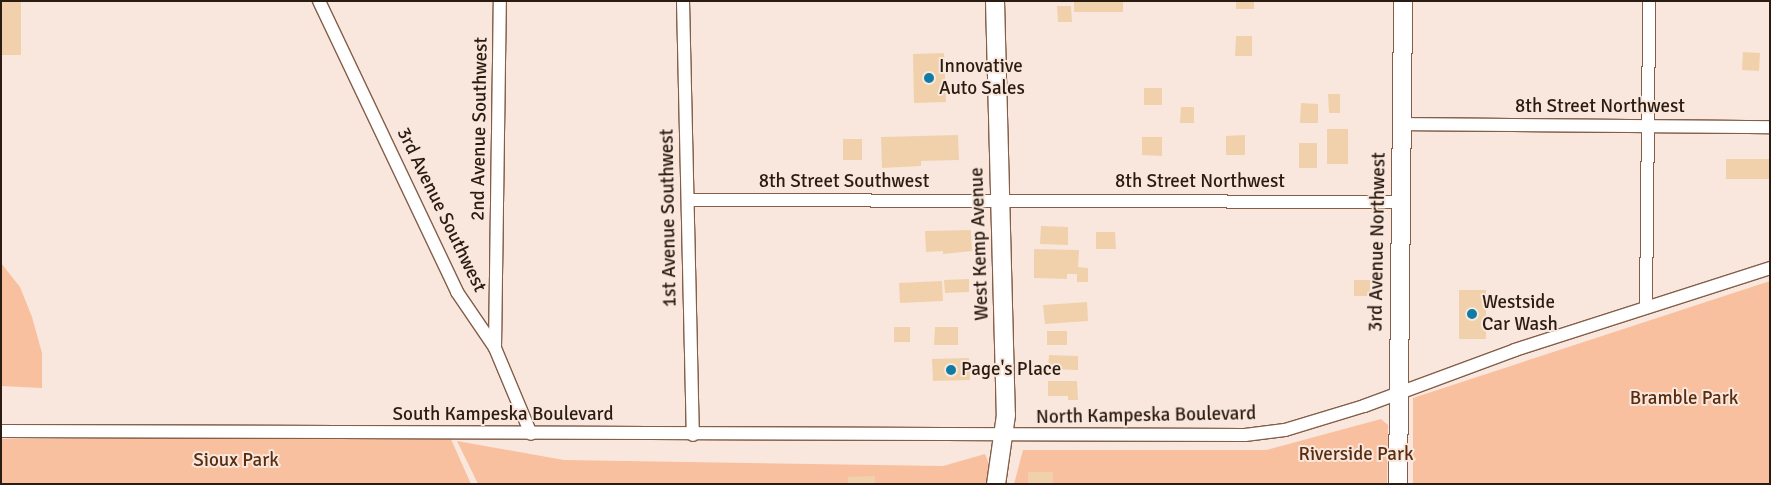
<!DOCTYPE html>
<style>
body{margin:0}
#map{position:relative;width:1771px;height:485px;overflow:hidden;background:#f9e7dd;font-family:Signika,sans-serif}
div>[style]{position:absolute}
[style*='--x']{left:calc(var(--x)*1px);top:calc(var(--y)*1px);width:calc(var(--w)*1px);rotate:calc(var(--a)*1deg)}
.green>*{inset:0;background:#f9c09f}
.building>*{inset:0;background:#f0d1ac}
.roads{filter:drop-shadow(1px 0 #845e48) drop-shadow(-1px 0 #845e48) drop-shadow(0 1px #845e48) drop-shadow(0 -1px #845e48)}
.minor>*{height:12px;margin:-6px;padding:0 6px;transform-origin:6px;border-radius:6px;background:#fff}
.secondary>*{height:18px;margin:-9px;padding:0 9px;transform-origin:9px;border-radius:9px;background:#fff}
.dots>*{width:14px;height:14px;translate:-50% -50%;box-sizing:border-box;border:2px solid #f9e7dd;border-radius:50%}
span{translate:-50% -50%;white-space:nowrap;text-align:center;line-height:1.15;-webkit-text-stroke:4px #f9e7dd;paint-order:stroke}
.poi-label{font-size:19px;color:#2b1c12}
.left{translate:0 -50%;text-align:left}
.street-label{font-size:19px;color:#2b1c12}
.park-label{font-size:19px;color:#592d0d}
.frame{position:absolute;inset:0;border:2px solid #2b1c12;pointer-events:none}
</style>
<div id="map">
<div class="green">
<i style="clip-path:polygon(1px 263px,20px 287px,32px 317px,42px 353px,42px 388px,1px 386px)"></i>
<i style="clip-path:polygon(1770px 281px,1770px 484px,1413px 484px,1413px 398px)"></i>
<i style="clip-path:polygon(1381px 419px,1388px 425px,1387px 484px,1014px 484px,1023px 450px,1266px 450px)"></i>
<i style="clip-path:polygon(450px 437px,471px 484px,1px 484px,1px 439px)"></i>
<i style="clip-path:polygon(457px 441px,564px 460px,943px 466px,985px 454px,991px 469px,986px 484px,478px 484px)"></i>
</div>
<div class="building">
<i style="clip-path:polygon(1px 1px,21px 1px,21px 55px,1px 55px)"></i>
<i style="clip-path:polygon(1074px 1px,1123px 1px,1123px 12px,1074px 12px)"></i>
<i style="clip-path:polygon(1236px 1px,1254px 1px,1254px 9px,1236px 9px)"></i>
<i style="clip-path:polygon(1057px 6px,1071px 6px,1072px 22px,1058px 22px)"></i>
<i style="clip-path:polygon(1236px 36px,1252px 36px,1252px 56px,1235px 56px)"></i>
<i style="clip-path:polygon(1743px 52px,1760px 53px,1759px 71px,1742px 70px)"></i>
<i style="clip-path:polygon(944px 53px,946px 102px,914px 103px,913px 54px)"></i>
<i style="clip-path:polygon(1144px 88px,1162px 88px,1162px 105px,1144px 105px)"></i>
<i style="clip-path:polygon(1328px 94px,1340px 94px,1340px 113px,1329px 113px)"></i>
<i style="clip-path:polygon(1301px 103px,1318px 104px,1318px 123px,1300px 123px)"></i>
<i style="clip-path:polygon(1181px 107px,1194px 107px,1194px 123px,1180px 123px)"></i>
<i style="clip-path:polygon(1327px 129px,1348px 129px,1348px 164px,1327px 164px)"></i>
<i style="clip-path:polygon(958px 135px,959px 160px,921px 161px,921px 166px,882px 168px,881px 137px)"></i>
<i style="clip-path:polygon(1245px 135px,1245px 155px,1226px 155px,1226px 136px)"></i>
<i style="clip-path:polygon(1142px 137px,1162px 137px,1162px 156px,1142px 155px)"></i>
<i style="clip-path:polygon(843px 139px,862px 139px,862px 160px,843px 160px)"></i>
<i style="clip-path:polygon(1299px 143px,1317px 143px,1317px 168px,1299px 168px)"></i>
<i style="clip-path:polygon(1726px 159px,1769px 159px,1769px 179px,1726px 179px)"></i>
<i style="clip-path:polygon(1041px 226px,1068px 227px,1068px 245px,1040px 244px)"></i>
<i style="clip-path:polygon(971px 230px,972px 251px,943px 254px,943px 251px,926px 252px,925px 231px)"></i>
<i style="clip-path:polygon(1096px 232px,1115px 232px,1116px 249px,1096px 249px)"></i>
<i style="clip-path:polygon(1034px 249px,1079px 250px,1078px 267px,1088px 268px,1088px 282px,1077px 282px,1077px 274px,1067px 274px,1067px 279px,1034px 278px)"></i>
<i style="clip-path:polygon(969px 279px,969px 292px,945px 293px,944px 280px)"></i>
<i style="clip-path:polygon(1354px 280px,1370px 280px,1370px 296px,1354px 296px)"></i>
<i style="clip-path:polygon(942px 281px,943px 301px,900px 303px,899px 283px)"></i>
<i style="clip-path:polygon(1459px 290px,1486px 290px,1486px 339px,1459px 339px)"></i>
<i style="clip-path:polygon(1087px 302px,1088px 321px,1045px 324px,1043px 305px)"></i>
<i style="clip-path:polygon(894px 327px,910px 327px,910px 342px,894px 342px)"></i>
<i style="clip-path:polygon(935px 327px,958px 327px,958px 345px,934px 345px)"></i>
<i style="clip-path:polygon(1047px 331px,1067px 331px,1067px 345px,1047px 345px)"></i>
<i style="clip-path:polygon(1049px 355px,1078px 356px,1078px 370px,1048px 369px)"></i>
<i style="clip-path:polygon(969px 358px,970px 380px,933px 381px,932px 359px)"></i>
<i style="clip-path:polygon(1048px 381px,1077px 381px,1078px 400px,1068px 400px,1068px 396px,1048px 396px)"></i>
<i style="clip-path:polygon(1028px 472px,1053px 472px,1053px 484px,1028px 484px)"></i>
<i style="clip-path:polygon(875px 476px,875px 484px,848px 484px,848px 477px)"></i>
</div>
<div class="roads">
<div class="minor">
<i style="--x:319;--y:1;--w:322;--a:64.6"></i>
<i style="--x:457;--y:292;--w:68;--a:55.8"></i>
<i style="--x:495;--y:348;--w:93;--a:67.3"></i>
<i style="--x:683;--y:1;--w:434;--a:88.7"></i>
<i style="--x:1401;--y:124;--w:369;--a:0.5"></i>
<i style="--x:688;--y:200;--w:712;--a:0.16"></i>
<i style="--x:1646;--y:307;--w:306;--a:-89.4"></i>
<i style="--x:495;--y:348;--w:347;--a:-89.2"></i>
<i style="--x:1;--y:431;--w:1244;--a:0.18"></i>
<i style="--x:1245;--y:435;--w:40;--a:-7.1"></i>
<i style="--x:1285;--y:430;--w:83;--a:-16.9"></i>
<i style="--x:1364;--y:406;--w:161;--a:-20.3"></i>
<i style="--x:1515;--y:350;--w:268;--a:-17.8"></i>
</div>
<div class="secondary">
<i style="--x:995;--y:1;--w:414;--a:88.5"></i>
<i style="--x:1006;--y:415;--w:70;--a:98.2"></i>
<i style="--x:1398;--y:484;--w:483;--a:-89.4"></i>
</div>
</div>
<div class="dots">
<i style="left:929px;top:78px;background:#0f7ca5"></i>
<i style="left:1472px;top:314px;background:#0f7ca5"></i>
<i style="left:951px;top:370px;background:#0f7ca5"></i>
</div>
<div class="poi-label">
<span class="left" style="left:939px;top:78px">Innovative<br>Auto Sales</span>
<span class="left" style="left:1482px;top:314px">Westside<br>Car Wash</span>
<span class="left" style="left:961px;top:370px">Page's Place</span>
</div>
<div class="street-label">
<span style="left:1600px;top:107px">8th Street Northwest</span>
<span style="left:480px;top:129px;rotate:-89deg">2nd Avenue Southwest</span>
<span style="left:844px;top:182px">8th Street Southwest</span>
<span style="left:1200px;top:182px">8th Street Northwest</span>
<span style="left:441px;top:210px;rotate:64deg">3rd Avenue Southwest</span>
<span style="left:669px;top:218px;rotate:-91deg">1st Avenue Southwest</span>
<span style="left:1378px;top:242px;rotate:-89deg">3rd Avenue Northwest</span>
<span style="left:980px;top:244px;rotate:-92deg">West Kemp Avenue</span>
<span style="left:503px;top:415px">South Kampeska Boulevard</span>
<span style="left:1146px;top:416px;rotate:-1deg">North Kampeska Boulevard</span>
</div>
<div class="park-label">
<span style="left:1684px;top:399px">Bramble Park</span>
<span style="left:1356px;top:455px">Riverside Park</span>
<span style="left:236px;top:461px">Sioux Park</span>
</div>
<div class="frame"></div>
</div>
